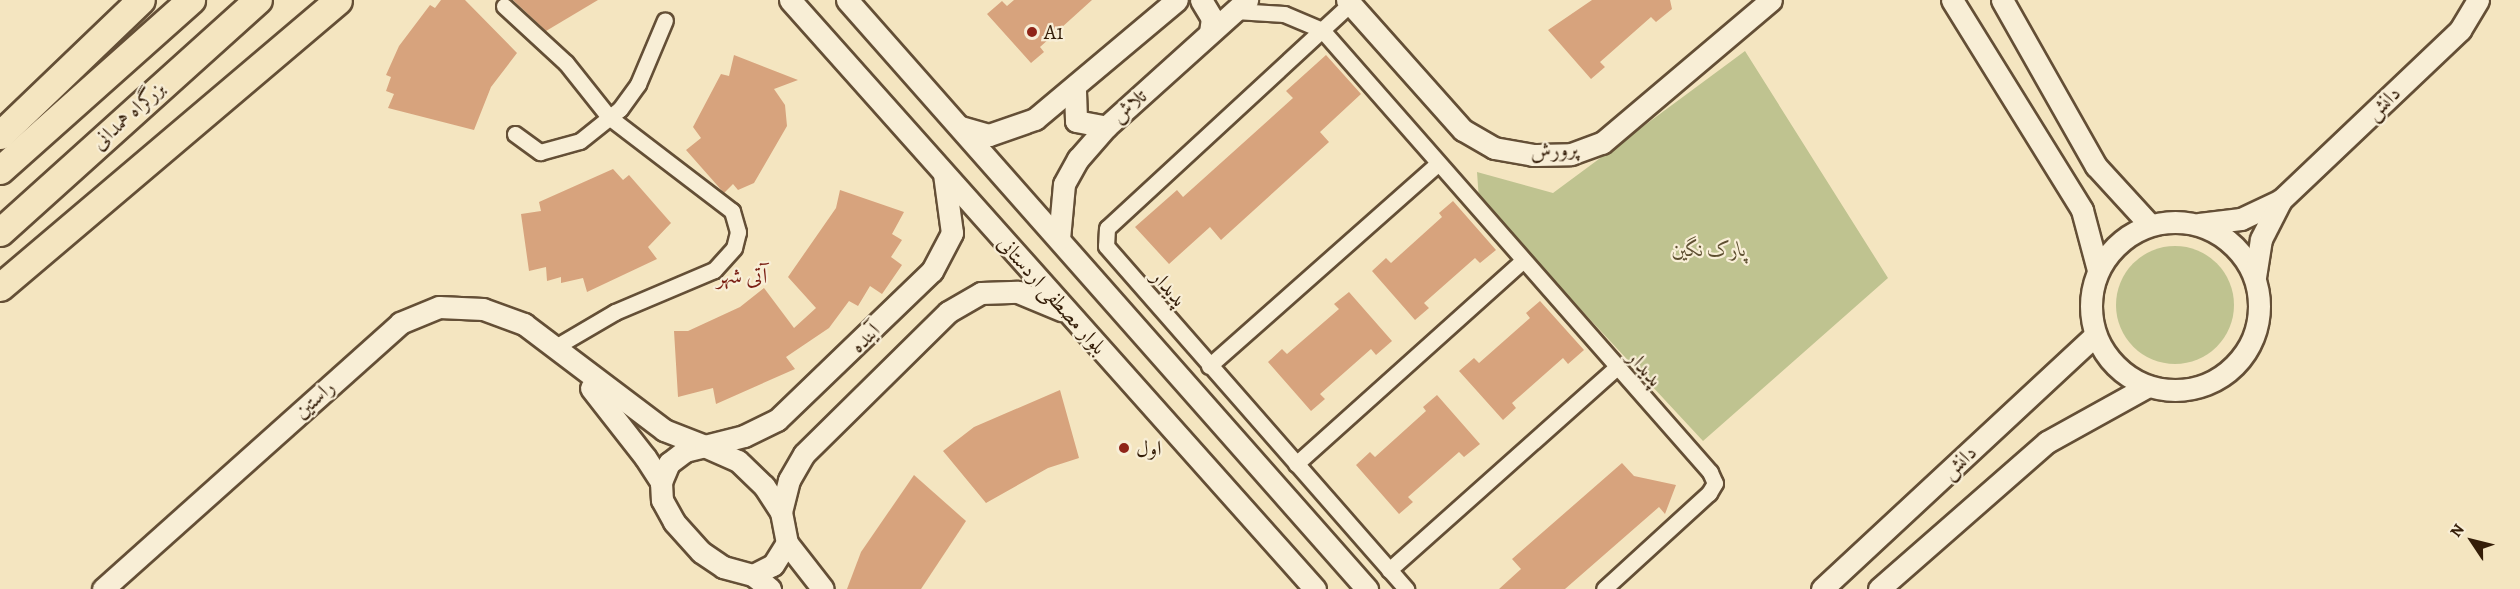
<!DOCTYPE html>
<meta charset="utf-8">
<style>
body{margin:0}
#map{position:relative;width:2520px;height:589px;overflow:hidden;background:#f4e5c0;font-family:Alegreya,Amiri,serif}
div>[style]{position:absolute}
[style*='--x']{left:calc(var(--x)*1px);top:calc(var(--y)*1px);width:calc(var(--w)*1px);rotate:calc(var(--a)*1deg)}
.green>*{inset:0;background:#bfc390}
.round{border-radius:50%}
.building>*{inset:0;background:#d7a37d}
.roads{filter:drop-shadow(2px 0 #644f36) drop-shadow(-2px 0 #644f36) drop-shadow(0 2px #644f36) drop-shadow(0 -2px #644f36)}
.street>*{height:15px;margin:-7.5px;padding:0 7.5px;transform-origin:7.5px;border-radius:7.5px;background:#f8eed6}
.secondary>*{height:21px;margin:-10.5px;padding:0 10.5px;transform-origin:10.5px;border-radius:10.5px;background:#f8eed6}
.secondary>.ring{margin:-10.5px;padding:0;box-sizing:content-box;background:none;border:21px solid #f8eed6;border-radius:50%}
.highway>*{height:27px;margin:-13.5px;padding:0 13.5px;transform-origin:13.5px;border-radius:13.5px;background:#f4e5c0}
.dots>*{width:16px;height:16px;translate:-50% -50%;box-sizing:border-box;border:3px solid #f8eed6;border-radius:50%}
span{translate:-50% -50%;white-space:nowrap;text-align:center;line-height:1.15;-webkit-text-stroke:4.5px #f8eed6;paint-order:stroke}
.poi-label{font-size:21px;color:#341d08}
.left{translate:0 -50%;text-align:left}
.street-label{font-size:21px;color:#341d08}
.park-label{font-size:21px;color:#5e4f31;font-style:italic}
.neighbourhood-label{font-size:22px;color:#7a1f14}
.north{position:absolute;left:2442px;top:511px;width:60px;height:60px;-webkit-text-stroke:4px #f8eed6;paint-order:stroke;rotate:305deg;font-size:16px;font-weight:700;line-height:24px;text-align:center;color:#341d08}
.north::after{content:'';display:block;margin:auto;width:21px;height:27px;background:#341d08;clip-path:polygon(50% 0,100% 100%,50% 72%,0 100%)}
</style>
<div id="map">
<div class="green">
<i style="clip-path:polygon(1745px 51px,1888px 278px,1703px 441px,1479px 200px,1477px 172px,1553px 193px)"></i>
<i class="round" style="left:2116px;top:246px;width:118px;height:118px"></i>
</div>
<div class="building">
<i style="clip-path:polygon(441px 0,465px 0,517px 53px,491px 87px,474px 130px,388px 108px,394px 94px,386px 91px,391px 77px,386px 75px,399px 46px,430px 5px,435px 8px)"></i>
<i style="clip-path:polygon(513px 0,598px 0,546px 31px)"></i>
<i style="clip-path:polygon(1014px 0,1092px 0,1040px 47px,1044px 52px,1031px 63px,987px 14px,1002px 1px,1007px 6px)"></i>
<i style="clip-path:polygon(1592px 0,1670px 0,1672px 9px,1656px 22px,1651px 17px,1600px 62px,1605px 67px,1591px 79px,1548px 30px)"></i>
<i style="clip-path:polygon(734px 55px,798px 80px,774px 89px,785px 105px,787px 126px,754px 183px,738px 190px,733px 184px,724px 193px,686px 150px,701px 138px,693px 127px,721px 74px,729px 76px)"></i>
<i style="clip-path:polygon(1326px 55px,1361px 94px,1320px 132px,1329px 142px,1221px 240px,1210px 227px,1169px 264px,1135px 227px,1177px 190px,1183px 197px,1293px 98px,1286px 91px)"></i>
<i style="clip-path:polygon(613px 169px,623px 180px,629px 175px,671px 223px,648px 247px,657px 259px,587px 292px,583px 278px,561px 283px,561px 277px,547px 281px,546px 267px,529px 271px,521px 214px,541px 211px,539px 202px)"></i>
<i style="clip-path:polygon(840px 190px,904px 212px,892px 234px,902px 240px,891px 257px,902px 265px,882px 294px,870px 286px,858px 306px,849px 301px,829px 328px,786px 357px,795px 369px,716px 404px,713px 388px,678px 397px,674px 331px,688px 331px,740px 307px,764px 288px,794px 328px,816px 308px,788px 277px,836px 208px)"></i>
<i style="clip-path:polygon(1453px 201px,1496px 250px,1480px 263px,1475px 258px,1424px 303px,1429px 308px,1415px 320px,1372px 271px,1386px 258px,1391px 263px,1442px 217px,1439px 213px)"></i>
<i style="clip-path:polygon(1349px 292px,1392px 341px,1376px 355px,1371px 349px,1320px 394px,1325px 399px,1311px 411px,1268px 362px,1282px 349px,1287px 354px,1339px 309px,1334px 304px)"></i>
<i style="clip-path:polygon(1540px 301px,1584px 350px,1568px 364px,1563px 358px,1512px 403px,1516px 408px,1503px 420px,1459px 371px,1474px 358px,1479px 363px,1530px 318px,1526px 313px)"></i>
<i style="clip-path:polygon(1060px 390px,1079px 458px,1048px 468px,986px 503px,943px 451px,974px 427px)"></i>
<i style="clip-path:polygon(1437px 395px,1480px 444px,1464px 457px,1459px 452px,1408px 497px,1413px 502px,1399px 514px,1356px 465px,1370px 452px,1375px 457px,1426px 411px,1423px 407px)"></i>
<i style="clip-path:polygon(1622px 463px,1634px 476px,1676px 485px,1665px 514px,1659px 507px,1565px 589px,1499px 589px,1521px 569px,1512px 559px)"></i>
<i style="clip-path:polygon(914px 475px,966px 521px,921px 589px,847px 589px,861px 552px)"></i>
</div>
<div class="roads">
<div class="street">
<i style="--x:1350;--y:4;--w:330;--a:137.3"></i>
<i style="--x:1107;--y:228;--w:18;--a:93"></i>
<i style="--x:1106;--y:246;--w:456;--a:48.8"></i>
<i style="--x:504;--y:6;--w:84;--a:42.6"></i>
<i style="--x:566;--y:63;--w:69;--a:51.5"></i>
<i style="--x:609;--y:117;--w:155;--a:37.4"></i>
<i style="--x:732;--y:211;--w:22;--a:74"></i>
<i style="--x:738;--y:232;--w:16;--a:104"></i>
<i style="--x:734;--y:248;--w:30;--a:132"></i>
<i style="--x:714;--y:270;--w:108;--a:157"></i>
<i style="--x:615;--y:312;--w:67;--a:149.6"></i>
<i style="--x:1235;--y:11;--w:49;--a:3.5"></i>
<i style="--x:1284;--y:14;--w:41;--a:22.8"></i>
<i style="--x:1322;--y:30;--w:588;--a:48.72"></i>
<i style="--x:1710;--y:472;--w:12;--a:66"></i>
<i style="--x:1715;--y:483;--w:12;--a:121"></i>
<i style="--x:1709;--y:493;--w:142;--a:137.6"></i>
<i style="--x:515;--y:134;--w:31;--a:36"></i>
<i style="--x:540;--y:152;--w:41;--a:-15.4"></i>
<i style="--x:580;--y:141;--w:51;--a:-38.7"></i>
<i style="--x:620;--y:109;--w:31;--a:-54"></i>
<i style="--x:638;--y:84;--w:69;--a:-67.1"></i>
<i style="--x:1209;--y:366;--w:305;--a:-41.5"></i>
<i style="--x:1296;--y:464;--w:304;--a:-41.9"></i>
<i style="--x:1389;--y:570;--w:305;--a:-41.7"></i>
</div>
<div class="secondary">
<i style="--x:790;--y:0;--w:789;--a:48.29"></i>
<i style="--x:847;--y:0;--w:786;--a:48.56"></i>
<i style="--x:1201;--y:0;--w:21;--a:59"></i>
<i style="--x:1212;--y:18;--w:14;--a:98"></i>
<i style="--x:1347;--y:0;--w:174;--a:48.3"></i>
<i style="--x:1463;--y:130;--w:36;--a:30"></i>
<i style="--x:1494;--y:148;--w:39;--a:10"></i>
<i style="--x:1532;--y:155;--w:39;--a:-1"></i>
<i style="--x:1571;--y:154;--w:33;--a:-20"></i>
<i style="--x:1602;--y:143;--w:221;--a:-40.2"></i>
<i style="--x:1952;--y:0;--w:247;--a:58.2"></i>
<i style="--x:2082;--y:210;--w:62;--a:75.1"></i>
<i style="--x:2002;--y:0;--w:191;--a:60.5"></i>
<i style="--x:2096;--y:166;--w:80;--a:47.5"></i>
<i style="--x:1075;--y:91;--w:30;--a:88"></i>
<i style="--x:1076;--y:121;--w:31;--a:11"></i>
<i style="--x:961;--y:127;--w:29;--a:16"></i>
<i style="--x:989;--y:135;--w:49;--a:-19.2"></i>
<i style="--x:1035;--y:119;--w:185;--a:-40"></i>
<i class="ring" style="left:2091px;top:222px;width:147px;height:147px"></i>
<i style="--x:2199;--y:224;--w:42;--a:-6.8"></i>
<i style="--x:2241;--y:219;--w:44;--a:-25.4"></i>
<i style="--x:2281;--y:200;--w:247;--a:-43.5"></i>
<i style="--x:2460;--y:30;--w:35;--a:-59"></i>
<i style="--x:1059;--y:239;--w:55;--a:-84.8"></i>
<i style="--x:1064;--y:184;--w:29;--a:-61"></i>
<i style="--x:1078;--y:159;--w:43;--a:-48.8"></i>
<i style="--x:1106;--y:127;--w:190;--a:-42"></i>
<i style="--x:2255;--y:277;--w:38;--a:-81"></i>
<i style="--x:2261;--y:239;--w:44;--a:-62.9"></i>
<i style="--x:591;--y:388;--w:88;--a:52"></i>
<i style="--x:645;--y:457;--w:30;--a:57"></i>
<i style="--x:661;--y:482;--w:18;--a:87"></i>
<i style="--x:662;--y:500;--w:25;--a:61"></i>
<i style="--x:674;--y:522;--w:40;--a:48"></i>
<i style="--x:701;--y:552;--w:27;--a:34"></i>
<i style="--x:723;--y:567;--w:31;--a:15"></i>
<i style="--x:753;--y:575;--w:22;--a:-27"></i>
<i style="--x:773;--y:565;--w:26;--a:-58"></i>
<i style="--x:787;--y:543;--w:32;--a:-101"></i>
<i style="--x:781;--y:512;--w:31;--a:-123"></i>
<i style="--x:764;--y:486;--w:36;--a:-136"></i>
<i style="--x:738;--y:461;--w:36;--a:-156"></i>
<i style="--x:705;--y:446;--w:21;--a:166"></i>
<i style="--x:685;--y:451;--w:20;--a:143"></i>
<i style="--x:669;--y:463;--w:21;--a:113"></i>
<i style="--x:781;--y:512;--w:33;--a:-76"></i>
<i style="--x:789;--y:480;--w:30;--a:-60"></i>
<i style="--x:804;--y:454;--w:202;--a:-44.6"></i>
<i style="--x:948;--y:312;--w:38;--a:-30"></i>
<i style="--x:981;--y:293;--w:37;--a:-2"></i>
<i style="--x:1018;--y:292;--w:47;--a:22.7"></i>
<i style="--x:787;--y:543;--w:58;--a:52"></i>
<i style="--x:753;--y:575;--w:22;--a:39"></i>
<i style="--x:103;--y:589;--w:399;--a:-41.8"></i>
<i style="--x:400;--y:323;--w:42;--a:-22.3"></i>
<i style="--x:439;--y:307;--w:44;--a:2.6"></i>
<i style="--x:483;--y:309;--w:44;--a:20.1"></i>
<i style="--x:524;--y:324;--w:176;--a:37.1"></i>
<i style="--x:664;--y:430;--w:44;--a:21.3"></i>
<i style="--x:705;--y:446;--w:40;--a:-14.4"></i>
<i style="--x:744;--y:436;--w:37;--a:-26"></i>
<i style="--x:777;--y:420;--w:215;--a:-43.9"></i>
<i style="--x:932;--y:271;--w:43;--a:-62.2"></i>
<i style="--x:952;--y:233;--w:60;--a:-97.7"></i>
<i style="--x:1822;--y:589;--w:373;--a:-42.9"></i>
<i style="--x:1879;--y:589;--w:223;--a:-41.2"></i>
<i style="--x:2047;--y:442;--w:115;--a:-29"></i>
</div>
<div class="highway">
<i style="--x:0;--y:135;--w:195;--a:-43.8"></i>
<i style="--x:0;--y:170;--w:256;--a:-41.7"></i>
<i style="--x:0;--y:232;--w:347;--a:-42"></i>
<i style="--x:0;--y:287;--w:443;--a:-40.3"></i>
</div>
</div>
<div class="dots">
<i style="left:1032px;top:32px;background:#8f2418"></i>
<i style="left:1124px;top:448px;background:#8f2418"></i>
</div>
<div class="poi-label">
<span class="left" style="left:1044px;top:32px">A1</span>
<span class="left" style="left:1136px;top:448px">اول</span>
</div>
<div class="street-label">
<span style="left:2383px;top:103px;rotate:-44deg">دانش</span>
<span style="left:1129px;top:106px;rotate:-42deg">تلاش</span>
<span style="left:128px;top:115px;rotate:-42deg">بزرگراه همدانی</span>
<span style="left:1554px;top:150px;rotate:-4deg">پرورش</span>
<span style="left:1169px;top:288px;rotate:49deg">پدیدار</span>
<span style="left:1052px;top:295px;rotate:48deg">بلوار مصطفی اردستانی</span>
<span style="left:865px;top:338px;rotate:-45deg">آینده</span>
<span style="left:1645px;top:368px;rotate:48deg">پدیدار</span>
<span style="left:314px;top:399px;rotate:-42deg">راستین</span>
<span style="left:1959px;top:462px;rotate:-43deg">دانش</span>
</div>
<div class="park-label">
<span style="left:1709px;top:249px">پارک نگین</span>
</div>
<div class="neighbourhood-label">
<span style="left:742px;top:277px">آتی شهر</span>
</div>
<div class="north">N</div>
</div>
